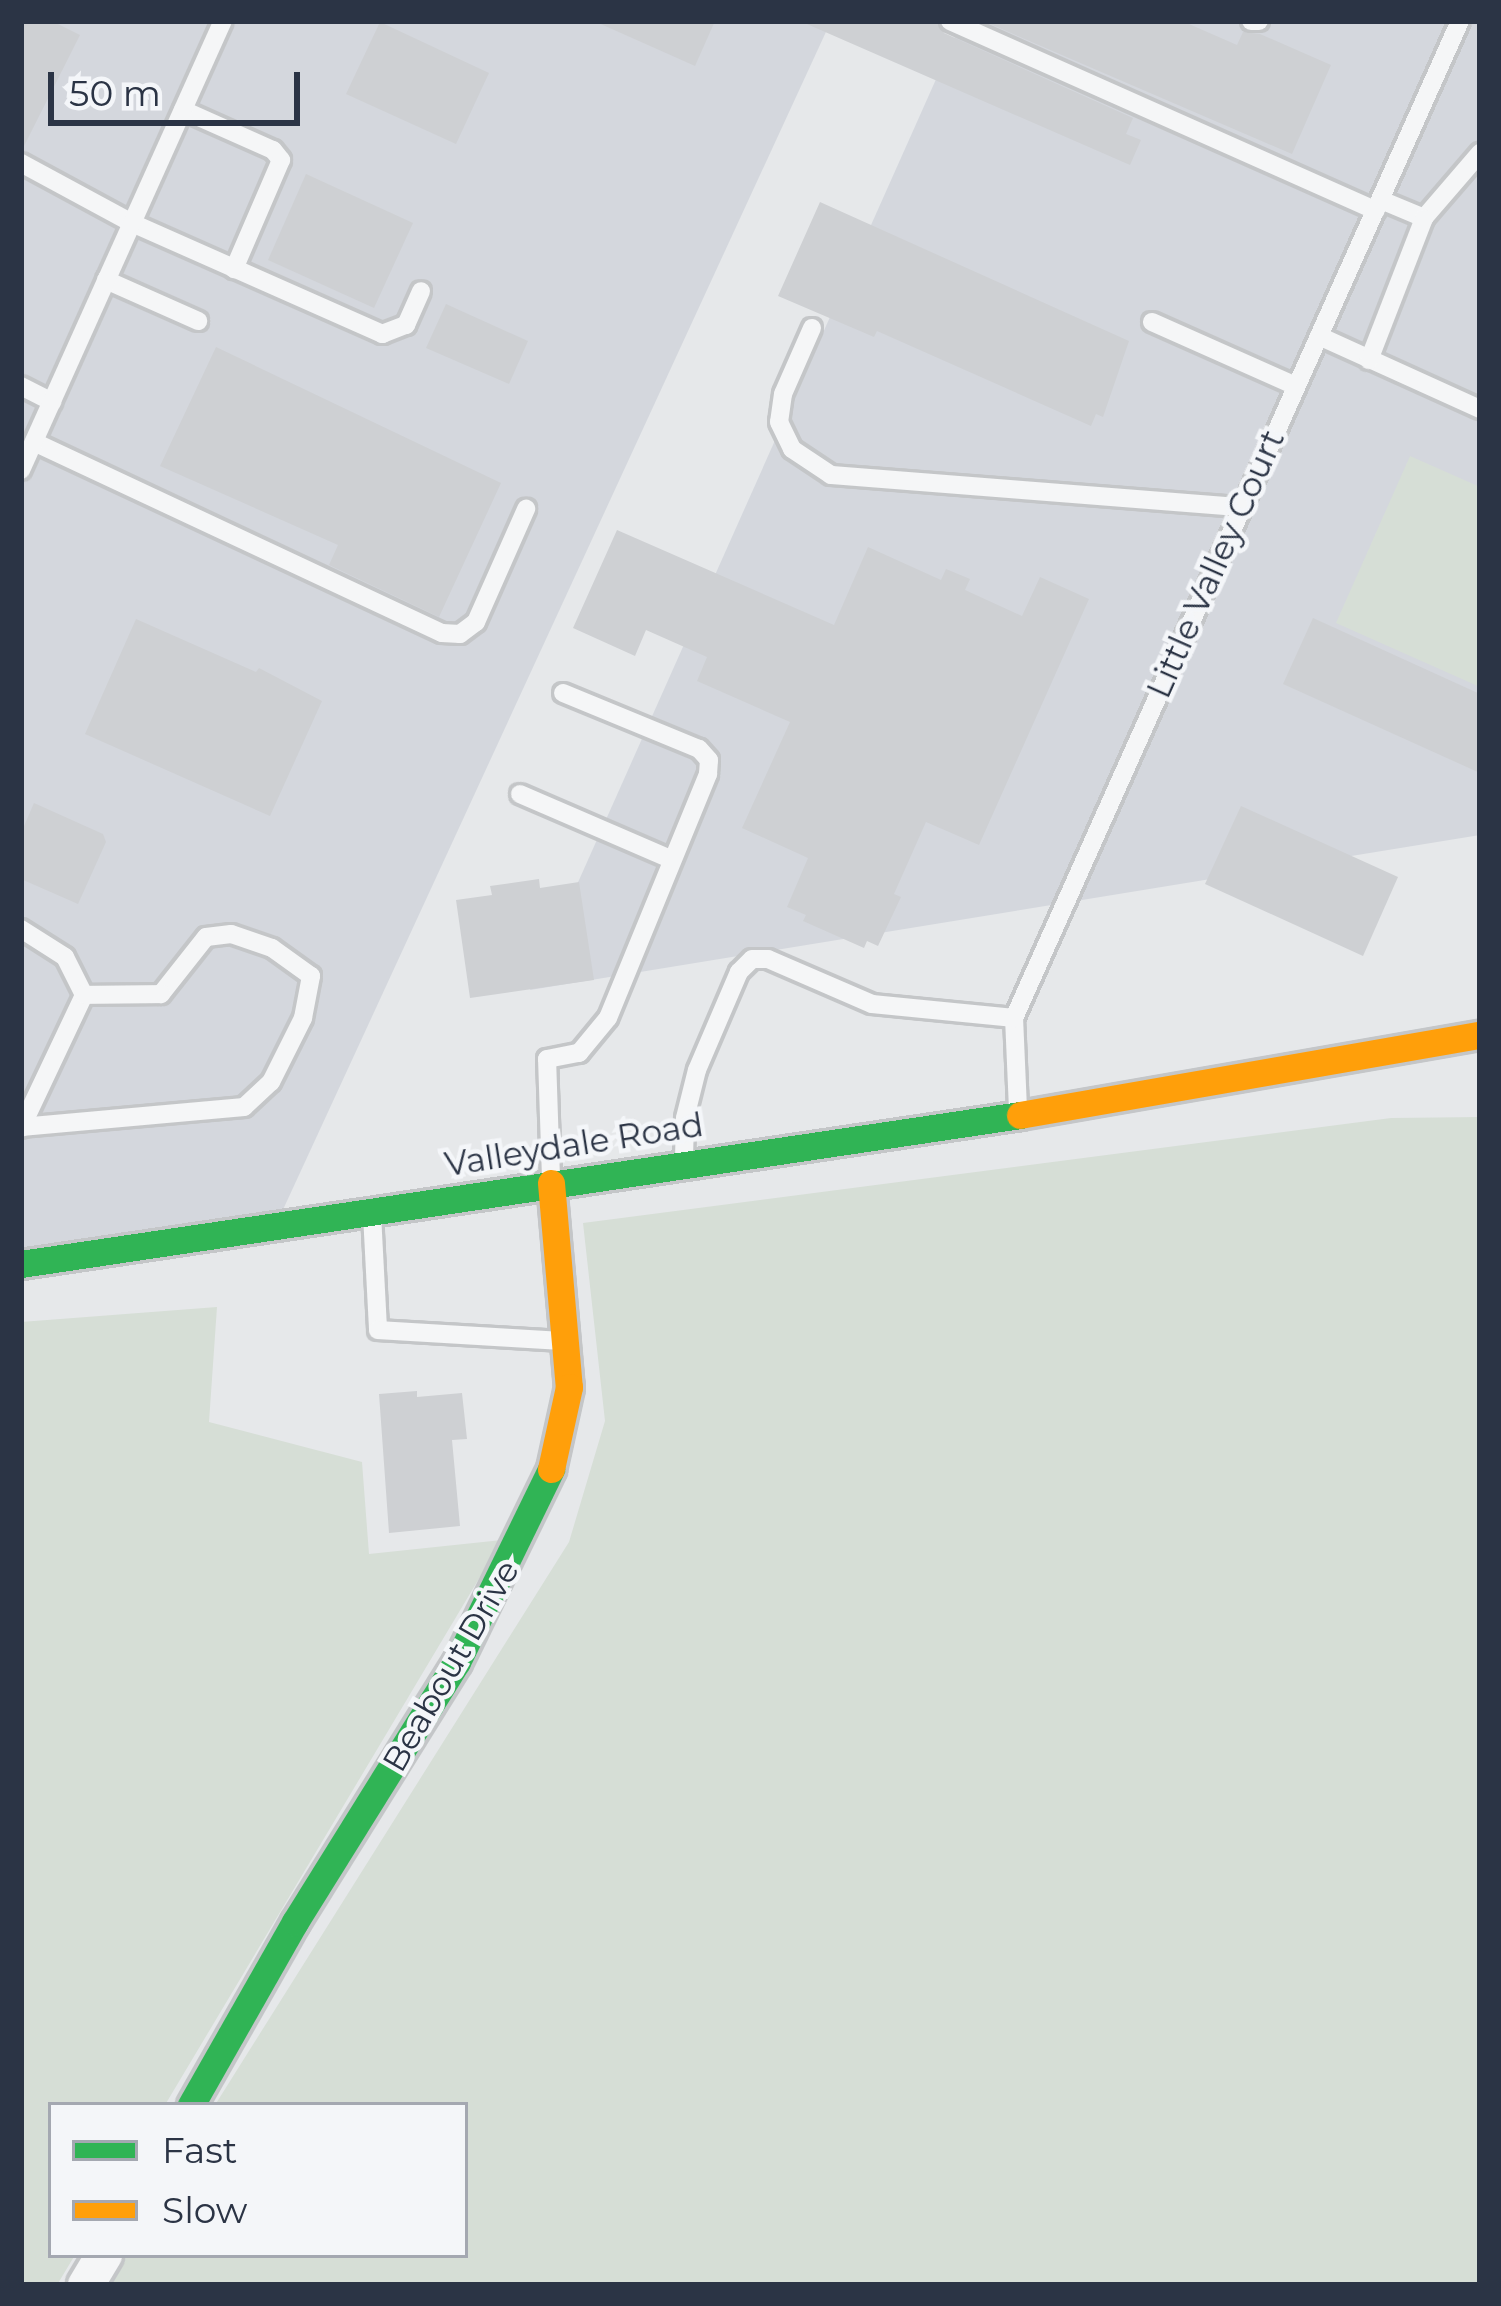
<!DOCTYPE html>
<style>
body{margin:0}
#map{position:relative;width:1501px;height:2306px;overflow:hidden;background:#e6e8ea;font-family:Montserrat,sans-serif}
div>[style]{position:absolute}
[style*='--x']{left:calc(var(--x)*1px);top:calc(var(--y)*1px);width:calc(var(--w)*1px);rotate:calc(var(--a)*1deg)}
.built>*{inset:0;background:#d4d7dd}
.green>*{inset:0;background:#d6ded6}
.building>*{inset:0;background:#ced0d3}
.roads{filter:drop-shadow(3px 0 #c4c6c8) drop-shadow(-3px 0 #c4c6c8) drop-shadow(0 3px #c4c6c8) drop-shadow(0 -3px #c4c6c8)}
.lane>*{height:18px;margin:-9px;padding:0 9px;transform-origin:9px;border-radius:9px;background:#f5f6f7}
.street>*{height:36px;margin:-18px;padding:0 18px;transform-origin:18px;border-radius:18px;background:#f5f6f7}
.fast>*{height:27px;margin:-13.5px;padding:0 13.5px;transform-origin:13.5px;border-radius:13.5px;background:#30b455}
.slow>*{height:27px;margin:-13.5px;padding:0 13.5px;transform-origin:13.5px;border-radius:13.5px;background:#ff9f0a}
span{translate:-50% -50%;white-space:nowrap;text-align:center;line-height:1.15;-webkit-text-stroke:9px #f4f6f9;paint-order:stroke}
.street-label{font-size:33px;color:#2b3445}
.frame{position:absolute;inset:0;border:24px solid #2b3445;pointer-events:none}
.legend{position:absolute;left:48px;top:2102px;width:420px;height:156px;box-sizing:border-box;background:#f4f6f9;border:3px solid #a4a8b1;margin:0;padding:15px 21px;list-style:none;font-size:36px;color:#2b3445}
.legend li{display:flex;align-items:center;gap:24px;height:60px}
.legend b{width:60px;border:3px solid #a4a8b1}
.scale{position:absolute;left:48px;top:72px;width:252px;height:54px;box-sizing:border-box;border:6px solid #2b3445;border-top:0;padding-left:15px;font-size:36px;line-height:42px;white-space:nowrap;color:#2b3445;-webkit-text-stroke:9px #f4f6f9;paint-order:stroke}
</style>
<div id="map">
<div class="built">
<i style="clip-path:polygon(21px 21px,831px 21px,275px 1227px,21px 1272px)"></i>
<i style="clip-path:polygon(962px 21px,1480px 21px,1480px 835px,530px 990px)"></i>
</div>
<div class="green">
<i style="clip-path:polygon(1410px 456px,1480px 487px,1480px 687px,1336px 623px)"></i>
<i style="clip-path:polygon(1480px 1117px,1480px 2285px,103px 2285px,121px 2255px,465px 2255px,465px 2105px,215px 2105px,569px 1542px,605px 1421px,583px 1223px,1391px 1118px)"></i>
<i style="clip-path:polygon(217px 1307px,209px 1422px,362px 1462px,369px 1554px,502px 1540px,165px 2105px,51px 2105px,51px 2255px,75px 2255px,57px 2285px,21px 2285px,21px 1322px)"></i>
</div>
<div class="building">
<i style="clip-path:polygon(21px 21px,52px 21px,80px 35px,22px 150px)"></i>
<i style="clip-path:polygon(594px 21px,715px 21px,695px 66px)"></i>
<i style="clip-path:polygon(800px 21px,937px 21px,944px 33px,1133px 118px,1126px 134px,1141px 140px,1130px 165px)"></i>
<i style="clip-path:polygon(983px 21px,1182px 21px,1237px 45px,1243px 32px,1260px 34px,1331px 65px,1292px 154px)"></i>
<i style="clip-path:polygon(380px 22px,489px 73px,456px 144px,346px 94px)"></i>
<i style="clip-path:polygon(306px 174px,413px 223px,374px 308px,268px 260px)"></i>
<i style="clip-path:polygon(820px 202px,1129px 341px,1103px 417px,1096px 414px,1091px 426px,877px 331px,874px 337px,778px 296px)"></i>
<i style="clip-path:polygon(446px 304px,528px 341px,509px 384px,426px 348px)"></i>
<i style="clip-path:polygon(216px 347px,501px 483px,439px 617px,329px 565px,338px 545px,160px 466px)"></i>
<i style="clip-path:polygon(617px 530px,834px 625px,868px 547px,941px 580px,946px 569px,970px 579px,965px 590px,1022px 616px,1040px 577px,1089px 599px,979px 845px,926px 822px,894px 894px,901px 897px,878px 946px,867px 941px,864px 948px,803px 921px,806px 915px,787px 907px,808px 858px,742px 828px,790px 722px,697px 681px,707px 657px,646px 630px,635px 656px,573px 628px)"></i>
<i style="clip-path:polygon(1313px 618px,1480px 694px,1480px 773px,1283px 684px)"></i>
<i style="clip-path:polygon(136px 619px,256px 672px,259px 668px,322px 701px,270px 816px,85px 734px)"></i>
<i style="clip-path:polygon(34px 803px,103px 834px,106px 842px,78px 904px,21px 879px,21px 833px)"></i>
<i style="clip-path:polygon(1241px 806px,1398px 877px,1363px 956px,1205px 884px)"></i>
<i style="clip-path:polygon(539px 879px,540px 888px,579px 882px,594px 980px,470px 998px,456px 900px,492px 895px,490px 886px)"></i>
<i style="clip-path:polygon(417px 1391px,417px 1397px,462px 1393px,467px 1439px,452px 1440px,460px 1526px,389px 1533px,379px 1394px)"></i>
</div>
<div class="roads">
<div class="lane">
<i style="--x:950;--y:21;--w:466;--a:24"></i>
<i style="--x:1251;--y:21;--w:8;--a:0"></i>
<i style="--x:183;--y:110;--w:98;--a:24"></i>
<i style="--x:273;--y:150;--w:13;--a:51"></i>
<i style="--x:281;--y:160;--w:119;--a:113.3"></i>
<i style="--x:21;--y:163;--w:126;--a:28.4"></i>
<i style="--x:132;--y:223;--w:274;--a:23.9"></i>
<i style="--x:382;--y:334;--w:26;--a:-21"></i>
<i style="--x:406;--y:325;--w:37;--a:-66"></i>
<i style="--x:1381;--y:200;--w:47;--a:22.7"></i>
<i style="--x:1424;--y:218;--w:86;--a:-49.3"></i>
<i style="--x:106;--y:280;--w:101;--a:24"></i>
<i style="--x:1152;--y:322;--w:158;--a:24"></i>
<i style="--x:812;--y:328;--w:72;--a:113.7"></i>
<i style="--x:783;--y:394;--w:28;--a:98"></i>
<i style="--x:779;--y:422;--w:30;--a:64"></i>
<i style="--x:792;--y:449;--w:47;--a:33.7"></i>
<i style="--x:831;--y:475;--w:412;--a:4.5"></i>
<i style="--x:1319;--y:336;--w:177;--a:24.4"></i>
<i style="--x:1369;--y:360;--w:152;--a:-68.8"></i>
<i style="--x:21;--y:386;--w:35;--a:27"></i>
<i style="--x:34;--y:442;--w:450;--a:25.1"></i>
<i style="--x:442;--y:633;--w:18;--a:3"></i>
<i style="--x:460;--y:634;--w:20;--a:-37"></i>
<i style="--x:476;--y:622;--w:124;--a:-66.1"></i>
<i style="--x:21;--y:470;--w:492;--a:-65.8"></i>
<i style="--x:520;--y:794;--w:163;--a:23.4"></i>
<i style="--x:21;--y:929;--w:52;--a:32.5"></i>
<i style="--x:65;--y:957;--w:42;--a:63.4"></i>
<i style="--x:84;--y:995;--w:147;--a:115.3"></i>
<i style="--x:1018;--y:1109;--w:91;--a:-92.5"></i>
<i style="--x:1014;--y:1018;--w:1092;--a:-65.9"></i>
<i style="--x:21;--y:1127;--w:224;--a:-5.1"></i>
<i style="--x:244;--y:1107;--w:37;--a:-43"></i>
<i style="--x:271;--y:1082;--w:72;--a:-63.4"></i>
<i style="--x:303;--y:1018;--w:43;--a:-79.2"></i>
<i style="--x:311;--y:976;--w:48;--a:-144.3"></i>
<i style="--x:272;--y:948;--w:43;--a:-161.1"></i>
<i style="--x:231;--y:934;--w:25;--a:173"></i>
<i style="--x:206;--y:937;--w:73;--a:128.3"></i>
<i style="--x:161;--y:994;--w:77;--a:179.3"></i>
<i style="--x:684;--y:1159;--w:41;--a:-88.6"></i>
<i style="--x:685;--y:1118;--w:49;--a:-76"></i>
<i style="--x:697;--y:1070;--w:107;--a:-66.8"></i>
<i style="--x:739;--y:972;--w:18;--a:-45"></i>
<i style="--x:752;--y:959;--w:16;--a:0"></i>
<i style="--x:768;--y:959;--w:113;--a:23.4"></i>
<i style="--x:872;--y:1004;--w:143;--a:5.6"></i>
<i style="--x:551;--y:1178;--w:119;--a:-91.9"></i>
<i style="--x:547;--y:1059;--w:33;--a:-11"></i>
<i style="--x:579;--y:1053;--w:45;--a:-50.4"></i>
<i style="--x:608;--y:1018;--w:264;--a:-67.7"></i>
<i style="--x:708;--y:774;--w:14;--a:-86"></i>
<i style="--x:709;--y:760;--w:15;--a:-132"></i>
<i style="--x:699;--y:749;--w:147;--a:-157.6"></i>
<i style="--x:372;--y:1214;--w:116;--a:87"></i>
<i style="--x:378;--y:1330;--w:184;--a:3.4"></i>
</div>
<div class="street">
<i style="--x:86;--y:2285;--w:35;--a:-59"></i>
</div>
<div class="fast">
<i style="--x:21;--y:1264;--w:1010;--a:-8.48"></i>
<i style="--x:191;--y:2105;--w:210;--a:-60.4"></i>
<i style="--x:295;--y:1922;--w:306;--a:-58.1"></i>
<i style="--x:457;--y:1662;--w:215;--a:-64"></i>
</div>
<div class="slow">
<i style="--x:1020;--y:1115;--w:467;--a:-9.9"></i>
<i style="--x:551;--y:1183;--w:205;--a:85"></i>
<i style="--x:569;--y:1387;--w:84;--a:102.4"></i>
</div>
</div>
<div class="street-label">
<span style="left:1216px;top:564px;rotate:-66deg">Little Valley Court</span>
<span style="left:574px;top:1145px;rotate:-9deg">Valleydale Road</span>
<span style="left:451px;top:1666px;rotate:-60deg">Beabout Drive</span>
</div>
<div class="frame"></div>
<ul class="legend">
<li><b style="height:15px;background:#30b455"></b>Fast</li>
<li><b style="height:15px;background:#ff9f0a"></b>Slow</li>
</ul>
<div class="scale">50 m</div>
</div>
